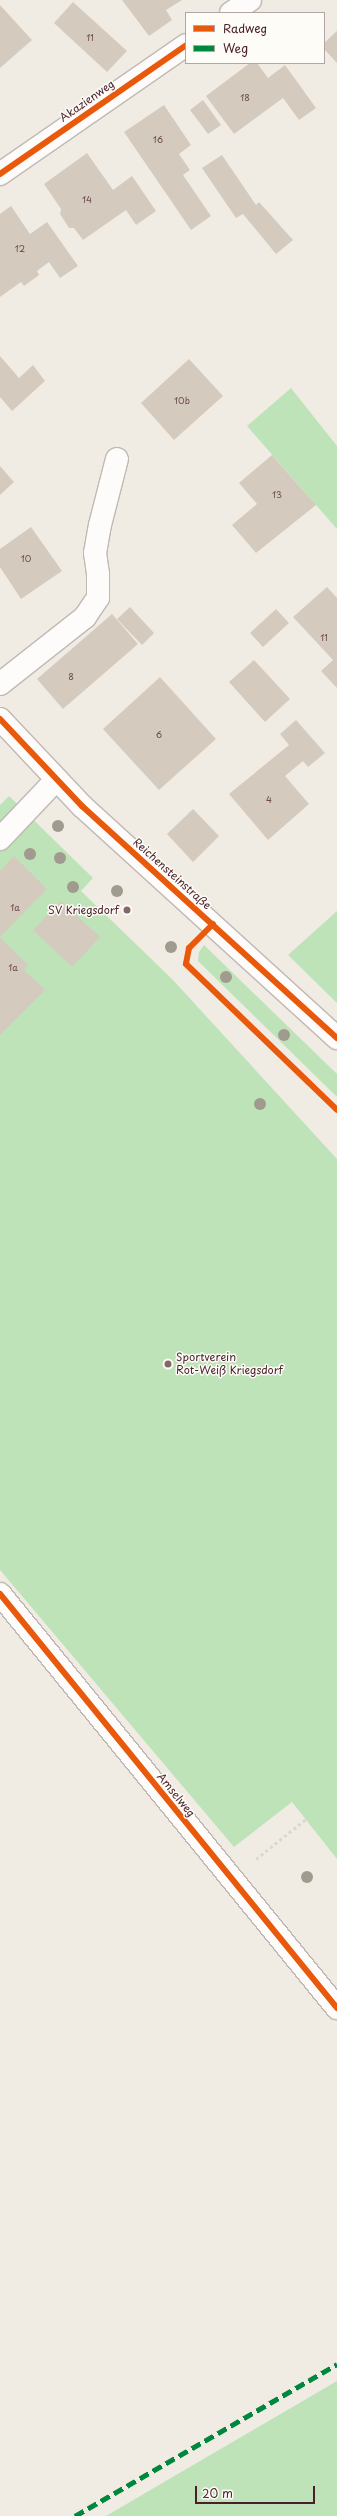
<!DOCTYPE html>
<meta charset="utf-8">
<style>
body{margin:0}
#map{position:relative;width:337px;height:2516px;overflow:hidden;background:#f1ece3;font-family:"Playpen Sans",sans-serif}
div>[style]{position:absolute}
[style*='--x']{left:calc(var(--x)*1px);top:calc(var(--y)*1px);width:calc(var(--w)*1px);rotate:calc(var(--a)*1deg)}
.green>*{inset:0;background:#bee3b8}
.building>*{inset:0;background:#d5cabe}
.path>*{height:2.5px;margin-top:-1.25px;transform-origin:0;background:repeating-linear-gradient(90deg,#d9d6d5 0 3px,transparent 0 6px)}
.roads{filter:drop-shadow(1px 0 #c0b8b4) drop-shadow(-1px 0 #c0b8b4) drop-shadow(0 1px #c0b8b4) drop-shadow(0 -1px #c0b8b4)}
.minor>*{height:22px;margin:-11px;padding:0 11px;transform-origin:11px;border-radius:11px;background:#fdfcfb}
.quiet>*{height:5px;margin-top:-2.5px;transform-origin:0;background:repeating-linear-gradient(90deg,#00873e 0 10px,transparent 0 15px)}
.cycleway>*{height:6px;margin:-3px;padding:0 3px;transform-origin:3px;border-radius:3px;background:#e8590c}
.trees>*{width:12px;height:12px;margin:-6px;border-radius:50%;background:#a19a8f}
.dots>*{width:11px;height:11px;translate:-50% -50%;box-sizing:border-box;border:2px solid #fdfcf7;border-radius:50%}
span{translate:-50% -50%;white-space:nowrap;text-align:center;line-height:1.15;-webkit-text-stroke:3px #fdfcf7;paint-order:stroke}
.number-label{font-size:9px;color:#6d4a50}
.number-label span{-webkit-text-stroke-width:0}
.street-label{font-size:11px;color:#4a1f2b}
.poi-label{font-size:11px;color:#4a1f2b}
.right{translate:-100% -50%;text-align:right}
.left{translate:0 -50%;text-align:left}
.legend{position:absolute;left:185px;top:12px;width:140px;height:52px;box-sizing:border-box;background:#fdfcf7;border:1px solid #b5a4a5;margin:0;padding:5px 7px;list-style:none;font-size:12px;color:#4a1f2b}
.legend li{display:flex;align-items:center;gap:8px;height:20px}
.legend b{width:20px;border:1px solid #b5a4a5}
.scale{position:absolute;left:195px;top:2486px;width:120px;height:18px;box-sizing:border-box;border:2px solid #4a1f2b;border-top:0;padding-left:5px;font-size:12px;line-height:14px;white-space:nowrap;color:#4a1f2b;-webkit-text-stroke:3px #fdfcf7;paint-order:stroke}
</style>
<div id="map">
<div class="green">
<i style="clip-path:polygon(291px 388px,337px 446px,337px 529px,247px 426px)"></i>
<i style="clip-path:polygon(9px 796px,93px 878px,81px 891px,173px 980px,337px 1159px,337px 1859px,292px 1802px,234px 1847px,0 1570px,0 805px)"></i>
<i style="clip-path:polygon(337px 911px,337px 1003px,288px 955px)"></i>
<i style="clip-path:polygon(204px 945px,337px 1074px,337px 1097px,198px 961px,199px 952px)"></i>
<i style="clip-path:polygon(337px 2381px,337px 2516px,106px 2516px)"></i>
</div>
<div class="building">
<i style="clip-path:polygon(122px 0,182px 0,166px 10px,172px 20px,149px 36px)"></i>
<i style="clip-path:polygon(73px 2px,127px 51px,107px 72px,54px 23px)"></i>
<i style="clip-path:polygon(0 5px,32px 40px,0 68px)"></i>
<i style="clip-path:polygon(337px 31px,337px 63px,324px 49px,324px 43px)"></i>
<i style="clip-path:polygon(250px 63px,257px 63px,268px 78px,285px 65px,316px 108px,299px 120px,283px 98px,234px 134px,206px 96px)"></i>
<i style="clip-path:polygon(203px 100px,221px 125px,208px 134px,190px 110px)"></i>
<i style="clip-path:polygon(164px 105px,191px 145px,179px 154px,190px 170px,183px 175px,211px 216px,191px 230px,124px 132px)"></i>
<i style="clip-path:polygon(87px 153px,113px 190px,132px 176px,156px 211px,136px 225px,126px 210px,83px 240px,74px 228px,69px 228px,60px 214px,61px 209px,44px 184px)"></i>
<i style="clip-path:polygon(222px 155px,256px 205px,259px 202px,293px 240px,276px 254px,243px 214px,236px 218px,202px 168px)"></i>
<i style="clip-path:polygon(11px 206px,30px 234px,47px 222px,78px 266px,60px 278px,49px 262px,37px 271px,39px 275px,24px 286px,21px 282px,0 297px,0 214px)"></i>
<i style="clip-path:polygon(0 356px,19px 378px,33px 365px,45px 381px,12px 411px,0 397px)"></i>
<i style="clip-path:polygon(189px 359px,223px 396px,174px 440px,141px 403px)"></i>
<i style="clip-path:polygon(272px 455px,316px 505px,256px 553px,232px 525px,257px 504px,239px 483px)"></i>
<i style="clip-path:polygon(0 466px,14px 482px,0 495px)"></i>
<i style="clip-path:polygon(31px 527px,62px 571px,21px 599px,0 567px,0 549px)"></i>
<i style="clip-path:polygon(327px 587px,337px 598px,337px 688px,321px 671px,333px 660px,293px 617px)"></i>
<i style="clip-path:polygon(130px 607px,154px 633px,142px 645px,117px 619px)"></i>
<i style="clip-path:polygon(276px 609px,289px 623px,263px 647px,250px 633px)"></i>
<i style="clip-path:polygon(112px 614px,138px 644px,63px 709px,37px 679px)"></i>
<i style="clip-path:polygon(254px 660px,290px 699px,265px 722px,229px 682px)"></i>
<i style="clip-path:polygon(160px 677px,216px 739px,159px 790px,103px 729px)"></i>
<i style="clip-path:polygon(296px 720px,325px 753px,308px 767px,303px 761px,285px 776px,309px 804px,268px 840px,229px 794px,289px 745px,280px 734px)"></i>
<i style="clip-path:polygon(193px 809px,219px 836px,193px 862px,167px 834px)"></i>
<i style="clip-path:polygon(14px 856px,47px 889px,0 937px,0 871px)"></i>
<i style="clip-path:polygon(61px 901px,100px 937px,72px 967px,33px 930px)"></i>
<i style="clip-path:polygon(0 937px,28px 965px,24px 970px,45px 990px,0 1035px)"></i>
</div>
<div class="path">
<i style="--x:189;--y:948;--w:16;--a:101"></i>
<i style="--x:186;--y:964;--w:210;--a:44"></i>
<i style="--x:256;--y:1859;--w:64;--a:-38.7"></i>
</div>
<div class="roads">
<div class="minor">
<i style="--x:231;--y:13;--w:23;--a:-34"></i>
<i style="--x:0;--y:174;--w:226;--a:-34.7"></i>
<i style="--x:0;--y:684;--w:108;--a:-38.2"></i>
<i style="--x:85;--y:617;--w:23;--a:-56"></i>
<i style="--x:98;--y:598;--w:24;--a:-90"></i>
<i style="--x:98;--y:574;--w:21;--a:-98"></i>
<i style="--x:95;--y:553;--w:28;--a:-80"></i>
<i style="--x:100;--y:525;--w:68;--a:-75.6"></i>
<i style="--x:0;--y:719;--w:120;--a:46.7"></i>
<i style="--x:82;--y:806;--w:345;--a:42.3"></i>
<i style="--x:0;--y:839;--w:81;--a:-46.5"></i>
<i style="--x:0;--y:1594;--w:534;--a:50.85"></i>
</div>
</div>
<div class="quiet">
<i style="--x:75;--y:2516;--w:303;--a:-30.1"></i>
</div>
<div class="cycleway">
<i style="--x:0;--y:174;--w:226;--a:-34.7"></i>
<i style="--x:0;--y:719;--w:120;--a:46.7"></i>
<i style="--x:82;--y:806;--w:345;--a:42.3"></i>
<i style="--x:213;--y:924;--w:34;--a:135"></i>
<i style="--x:189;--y:948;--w:16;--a:101"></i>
<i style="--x:186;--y:964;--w:210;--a:44"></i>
<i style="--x:0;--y:1594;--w:534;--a:50.85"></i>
</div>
<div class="trees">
<i style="left:58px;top:826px"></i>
<i style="left:30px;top:854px"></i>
<i style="left:60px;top:858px"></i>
<i style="left:73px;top:887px"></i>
<i style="left:117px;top:891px"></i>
<i style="left:171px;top:947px"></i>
<i style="left:226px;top:977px"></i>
<i style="left:284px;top:1035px"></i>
<i style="left:260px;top:1104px"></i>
<i style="left:307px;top:1877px"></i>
</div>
<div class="dots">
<i style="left:127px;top:910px;background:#84676b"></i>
<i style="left:168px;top:1364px;background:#84676b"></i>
</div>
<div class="number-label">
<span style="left:90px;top:37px">11</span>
<span style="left:245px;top:97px">18</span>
<span style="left:158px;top:139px">16</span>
<span style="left:87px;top:199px">14</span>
<span style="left:20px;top:248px">12</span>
<span style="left:182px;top:400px">10b</span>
<span style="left:277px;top:494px">13</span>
<span style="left:26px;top:558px">10</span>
<span style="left:324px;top:637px">11</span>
<span style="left:71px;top:676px">8</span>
<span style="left:159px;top:734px">6</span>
<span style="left:269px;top:799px">4</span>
<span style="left:15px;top:907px">1a</span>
<span style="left:13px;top:967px">1a</span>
</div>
<div class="street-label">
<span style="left:87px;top:101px;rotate:-35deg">Akazienweg</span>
<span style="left:172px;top:874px;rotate:42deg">Reichensteinstraße</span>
<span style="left:176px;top:1795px;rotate:51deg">Amselweg</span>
</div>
<div class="poi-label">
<span class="right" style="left:119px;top:910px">SV Kriegsdorf</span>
<span class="left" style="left:176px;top:1364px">Sportverein<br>Rot-Weiß Kriegsdorf</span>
</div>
<ul class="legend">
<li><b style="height:5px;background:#e8590c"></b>Radweg</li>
<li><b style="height:5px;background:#00873e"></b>Weg</li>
</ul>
<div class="scale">20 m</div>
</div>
